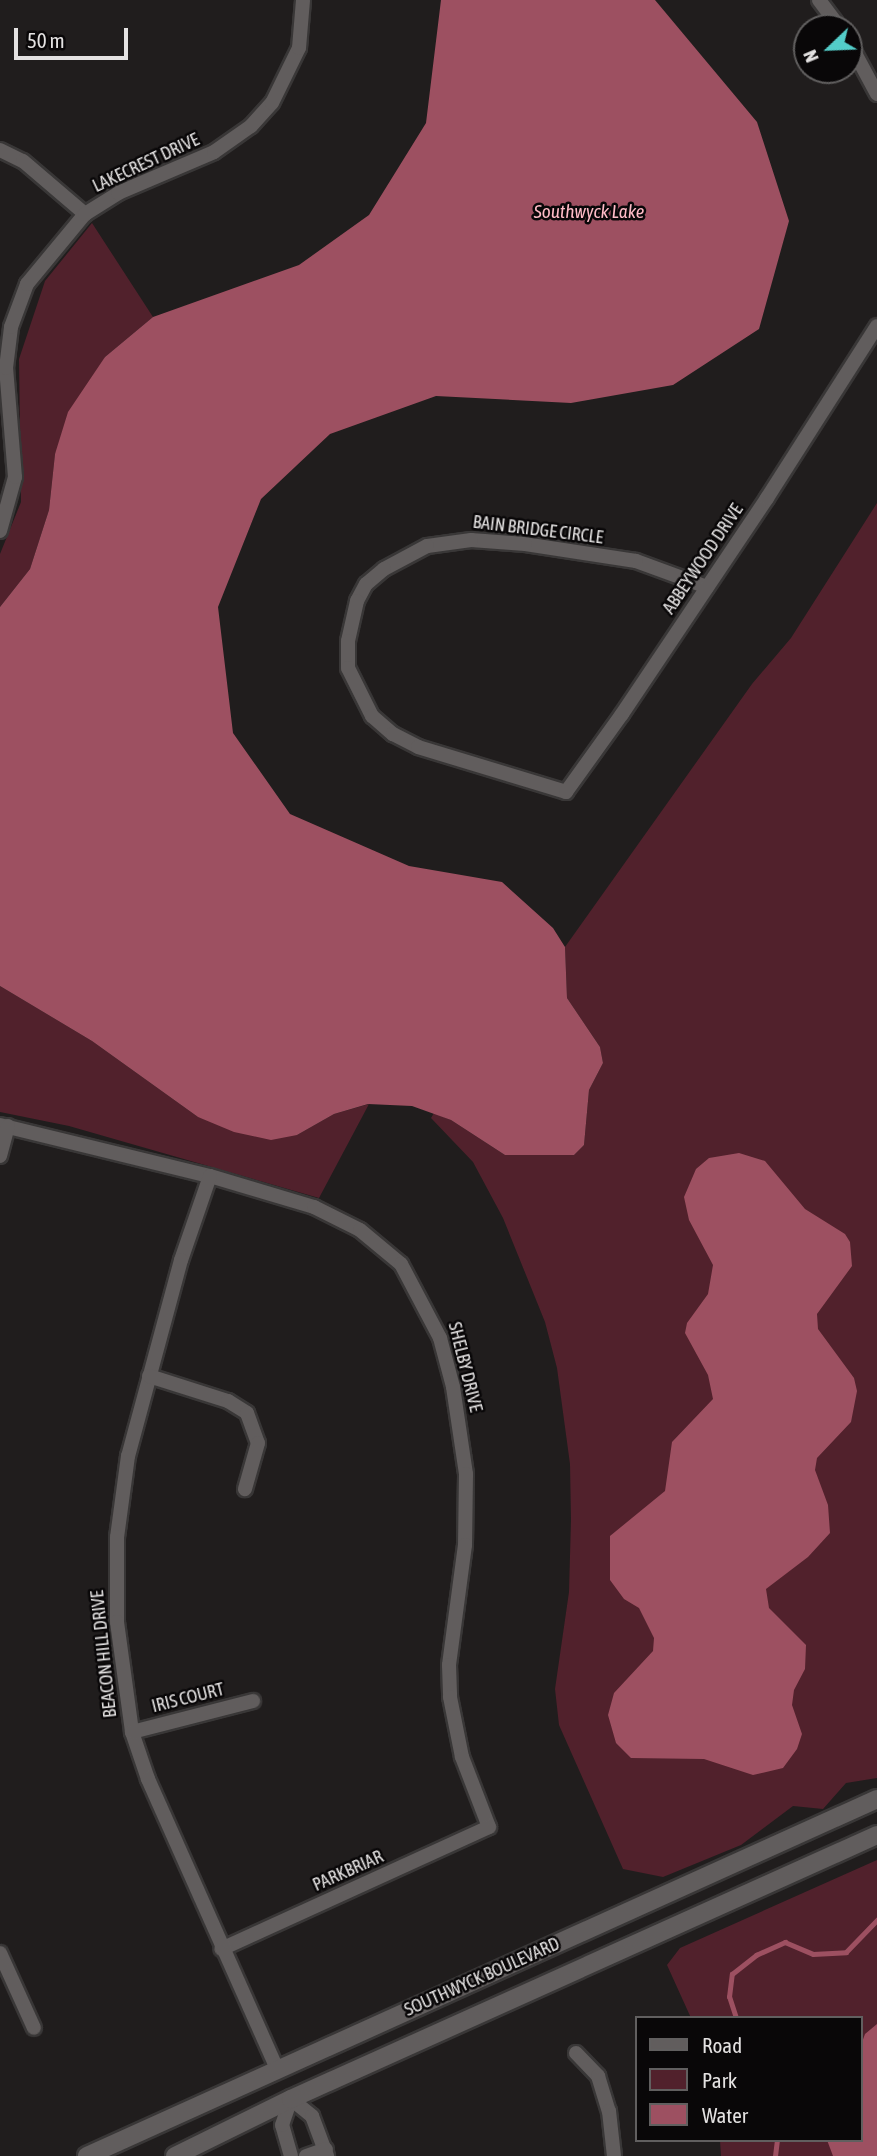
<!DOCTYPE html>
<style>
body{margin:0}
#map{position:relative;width:877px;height:2156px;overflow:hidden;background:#201d1d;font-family:"Asap Condensed",sans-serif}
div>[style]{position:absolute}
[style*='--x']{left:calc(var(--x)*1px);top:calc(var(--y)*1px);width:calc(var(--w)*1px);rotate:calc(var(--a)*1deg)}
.green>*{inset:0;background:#51212c}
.water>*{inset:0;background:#9d5061}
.stream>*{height:4.5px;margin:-2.25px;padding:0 2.25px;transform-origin:2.25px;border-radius:2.25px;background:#9d5061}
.roads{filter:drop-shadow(2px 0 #393737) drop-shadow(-2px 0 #393737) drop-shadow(0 2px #393737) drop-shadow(0 -2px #393737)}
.minor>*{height:14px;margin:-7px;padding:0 7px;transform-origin:7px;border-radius:7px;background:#615d5d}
.tertiary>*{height:18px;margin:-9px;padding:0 9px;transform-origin:9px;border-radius:9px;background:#615d5d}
span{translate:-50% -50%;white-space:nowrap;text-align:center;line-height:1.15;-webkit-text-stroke:5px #090708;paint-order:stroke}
.street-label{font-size:18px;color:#e4e2e2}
.water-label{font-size:19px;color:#ffbbc7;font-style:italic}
.legend{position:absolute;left:635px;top:2016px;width:228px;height:126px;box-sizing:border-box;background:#090708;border:2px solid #615f5f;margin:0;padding:9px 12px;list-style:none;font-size:21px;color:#e4e2e2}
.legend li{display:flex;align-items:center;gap:14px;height:35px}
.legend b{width:35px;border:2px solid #615f5f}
.north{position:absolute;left:793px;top:14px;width:70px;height:70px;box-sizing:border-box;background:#090708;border:2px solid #615f5f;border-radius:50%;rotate:247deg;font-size:19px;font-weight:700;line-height:28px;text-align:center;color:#e4e2e2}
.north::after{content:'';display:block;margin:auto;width:24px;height:32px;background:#53cdc9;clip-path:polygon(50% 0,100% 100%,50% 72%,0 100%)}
.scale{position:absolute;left:14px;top:28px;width:114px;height:32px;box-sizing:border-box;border:4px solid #e4e2e2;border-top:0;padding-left:9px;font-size:21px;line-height:24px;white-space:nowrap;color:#e4e2e2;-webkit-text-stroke:5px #090708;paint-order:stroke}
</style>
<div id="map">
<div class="green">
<i style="clip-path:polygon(92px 223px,153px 317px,105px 357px,55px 454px,49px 510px,30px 569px,0 607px,0 554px,21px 502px,19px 359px,45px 281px)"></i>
<i style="clip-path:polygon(877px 503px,877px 1778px,846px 1783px,823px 1809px,793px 1806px,741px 1845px,663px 1877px,623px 1869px,559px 1725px,555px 1689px,569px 1592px,571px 1520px,570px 1464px,557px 1368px,545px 1322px,503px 1218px,473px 1162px,431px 1118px,434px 1113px,451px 1120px,505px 1155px,542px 1151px,574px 1155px,584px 1145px,589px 1090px,603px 1063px,600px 1047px,567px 998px,565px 947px,752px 684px,791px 638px)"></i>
<i style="clip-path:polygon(0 986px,92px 1041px,198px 1117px,297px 1135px,334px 1114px,369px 1104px,319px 1198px,69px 1126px,0 1112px)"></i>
<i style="clip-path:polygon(877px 1860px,877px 2156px,721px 2156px,720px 2140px,861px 2140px,861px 2018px,691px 2018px,667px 1965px,680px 1948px)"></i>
</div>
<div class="water">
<i style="clip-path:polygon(441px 0,655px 0,757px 122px,789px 221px,759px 329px,673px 385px,571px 403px,436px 396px,330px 434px,261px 499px,218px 607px,233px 733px,290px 814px,409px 866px,502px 882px,553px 928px,565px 947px,567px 998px,600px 1047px,603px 1063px,589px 1090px,584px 1145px,574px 1155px,505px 1155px,451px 1120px,412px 1106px,368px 1104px,334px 1114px,297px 1135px,271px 1140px,234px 1132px,198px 1117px,92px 1041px,0 986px,0 607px,30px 569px,49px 510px,55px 454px,68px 412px,105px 357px,153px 317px,299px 265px,369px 215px,426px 123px)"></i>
<i style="clip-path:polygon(739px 1153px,765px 1161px,805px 1209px,845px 1234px,850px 1242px,852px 1266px,817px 1314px,818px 1329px,854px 1378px,857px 1391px,851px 1422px,817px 1458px,815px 1470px,828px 1505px,830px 1533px,808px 1557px,766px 1589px,769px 1608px,806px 1645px,805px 1669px,794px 1690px,792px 1705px,802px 1734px,797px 1749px,783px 1768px,753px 1775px,704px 1759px,631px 1758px,616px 1743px,608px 1715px,614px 1693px,653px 1651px,654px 1638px,639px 1608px,624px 1599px,610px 1580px,610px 1536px,665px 1491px,672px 1442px,713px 1399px,708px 1375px,685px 1333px,687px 1323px,708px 1294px,713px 1265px,689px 1220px,684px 1197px,696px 1169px,709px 1158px)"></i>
<i style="clip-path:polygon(877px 2024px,877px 2156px,833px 2156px,827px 2140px,861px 2140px,861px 2045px,865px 2034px)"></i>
</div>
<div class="stream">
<i style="--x:736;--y:2018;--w:22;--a:-108"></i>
<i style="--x:729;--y:1997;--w:23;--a:-83"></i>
<i style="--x:732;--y:1974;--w:31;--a:-38"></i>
<i style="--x:756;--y:1955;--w:32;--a:-24"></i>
<i style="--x:785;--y:1942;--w:30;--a:23"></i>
<i style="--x:813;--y:1954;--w:33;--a:-3"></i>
<i style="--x:846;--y:1952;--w:45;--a:-45.9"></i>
<i style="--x:775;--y:2156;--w:16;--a:-83"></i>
</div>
<div class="roads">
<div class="minor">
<i style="--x:819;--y:0;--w:35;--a:53"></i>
<i style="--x:849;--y:42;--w:59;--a:61.7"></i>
<i style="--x:0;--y:150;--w:25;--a:26"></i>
<i style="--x:23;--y:161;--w:82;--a:40.5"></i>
<i style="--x:0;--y:531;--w:56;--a:-74.5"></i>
<i style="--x:15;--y:477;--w:109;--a:-94.7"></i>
<i style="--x:6;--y:368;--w:41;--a:-83"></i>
<i style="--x:11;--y:327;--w:46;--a:-69.6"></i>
<i style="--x:27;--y:284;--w:91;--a:-50.4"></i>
<i style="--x:85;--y:214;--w:39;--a:-32"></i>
<i style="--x:118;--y:193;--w:104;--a:-23.1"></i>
<i style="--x:214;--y:152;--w:45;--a:-35.1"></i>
<i style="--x:251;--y:126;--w:31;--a:-48"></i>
<i style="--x:272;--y:103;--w:61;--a:-63.9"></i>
<i style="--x:299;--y:48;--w:48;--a:-85.2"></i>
<i style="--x:707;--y:587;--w:76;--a:-159.9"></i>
<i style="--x:636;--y:561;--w:112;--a:-171.3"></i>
<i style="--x:525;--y:544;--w:54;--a:-175.8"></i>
<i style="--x:471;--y:540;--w:44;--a:172.2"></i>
<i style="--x:427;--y:546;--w:49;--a:151.9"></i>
<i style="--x:384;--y:569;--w:23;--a:140"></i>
<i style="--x:366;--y:584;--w:19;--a:118"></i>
<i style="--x:357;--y:601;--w:41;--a:102.7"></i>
<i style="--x:348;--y:641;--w:27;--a:90"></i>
<i style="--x:348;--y:668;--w:54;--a:63.4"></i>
<i style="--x:372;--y:716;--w:28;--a:41"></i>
<i style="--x:393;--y:734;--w:28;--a:27"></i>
<i style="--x:418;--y:747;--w:155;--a:16.9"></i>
<i style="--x:566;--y:792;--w:96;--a:-54.3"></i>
<i style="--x:622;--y:714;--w:260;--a:-56.1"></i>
<i style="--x:767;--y:498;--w:204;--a:-57.4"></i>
<i style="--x:0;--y:1125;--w:216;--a:13.7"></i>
<i style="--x:210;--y:1176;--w:109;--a:16.6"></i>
<i style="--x:314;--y:1207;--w:51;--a:26.6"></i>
<i style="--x:360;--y:1230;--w:53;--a:39.7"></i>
<i style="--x:401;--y:1264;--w:84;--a:62.2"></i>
<i style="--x:440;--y:1338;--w:51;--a:75.1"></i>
<i style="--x:453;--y:1387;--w:88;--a:81.5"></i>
<i style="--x:466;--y:1474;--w:71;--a:90.8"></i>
<i style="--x:465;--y:1545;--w:121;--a:97.6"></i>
<i style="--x:449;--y:1665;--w:32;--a:88"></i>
<i style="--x:450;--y:1697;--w:61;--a:78.7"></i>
<i style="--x:462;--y:1757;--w:75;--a:68.9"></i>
<i style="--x:489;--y:1827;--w:294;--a:155.5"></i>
<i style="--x:0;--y:1156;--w:31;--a:-75"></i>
<i style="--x:210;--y:1176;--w:89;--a:109"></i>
<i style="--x:181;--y:1260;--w:203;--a:105.1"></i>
<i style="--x:128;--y:1456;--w:82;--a:97.7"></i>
<i style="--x:117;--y:1537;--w:85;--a:90"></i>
<i style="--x:117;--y:1622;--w:111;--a:82.2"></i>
<i style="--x:132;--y:1732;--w:50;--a:71.2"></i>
<i style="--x:148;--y:1779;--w:317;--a:66"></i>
<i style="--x:149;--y:1376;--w:83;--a:17.6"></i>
<i style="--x:228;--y:1401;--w:22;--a:32"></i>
<i style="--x:247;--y:1413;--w:32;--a:70"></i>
<i style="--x:258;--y:1443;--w:48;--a:105.8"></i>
<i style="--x:132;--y:1732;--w:125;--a:-14.4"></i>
<i style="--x:0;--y:1953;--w:82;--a:65.6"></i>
<i style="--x:576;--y:2053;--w:32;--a:46"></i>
<i style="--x:598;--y:2076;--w:37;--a:73"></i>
<i style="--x:609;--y:2111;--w:45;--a:83.7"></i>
<i style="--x:291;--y:2156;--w:32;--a:-106"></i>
<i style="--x:282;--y:2125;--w:28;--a:-71"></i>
<i style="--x:291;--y:2099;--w:27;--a:39"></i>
<i style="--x:312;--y:2116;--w:43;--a:69.4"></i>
<i style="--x:306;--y:2156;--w:21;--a:-19"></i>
</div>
<div class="tertiary">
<i style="--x:87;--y:2156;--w:867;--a:-24.32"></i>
<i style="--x:175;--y:2156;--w:129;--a:-26.2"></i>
<i style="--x:291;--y:2099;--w:643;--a:-24.25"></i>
</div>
</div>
<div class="street-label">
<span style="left:146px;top:163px;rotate:-25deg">LAKECREST DRIVE</span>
<span style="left:538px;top:530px;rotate:7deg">BAIN BRIDGE CIRCLE</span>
<span style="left:703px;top:559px;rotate:-56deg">ABBEYWOOD DRIVE</span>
<span style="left:465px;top:1367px;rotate:76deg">SHELBY DRIVE</span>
<span style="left:104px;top:1654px;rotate:-96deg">BEACON HILL DRIVE</span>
<span style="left:188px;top:1698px;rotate:-14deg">IRIS COURT</span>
<span style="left:348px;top:1871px;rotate:-24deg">PARKBRIAR</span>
<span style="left:482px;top:1977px;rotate:-24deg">SOUTHWYCK BOULEVARD</span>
</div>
<div class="water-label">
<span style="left:589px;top:212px">Southwyck Lake</span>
</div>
<ul class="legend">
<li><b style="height:9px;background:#615d5d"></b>Road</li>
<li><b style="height:19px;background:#51212c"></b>Park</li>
<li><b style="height:19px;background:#9d5061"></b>Water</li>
</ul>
<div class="north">N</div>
<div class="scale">50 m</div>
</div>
